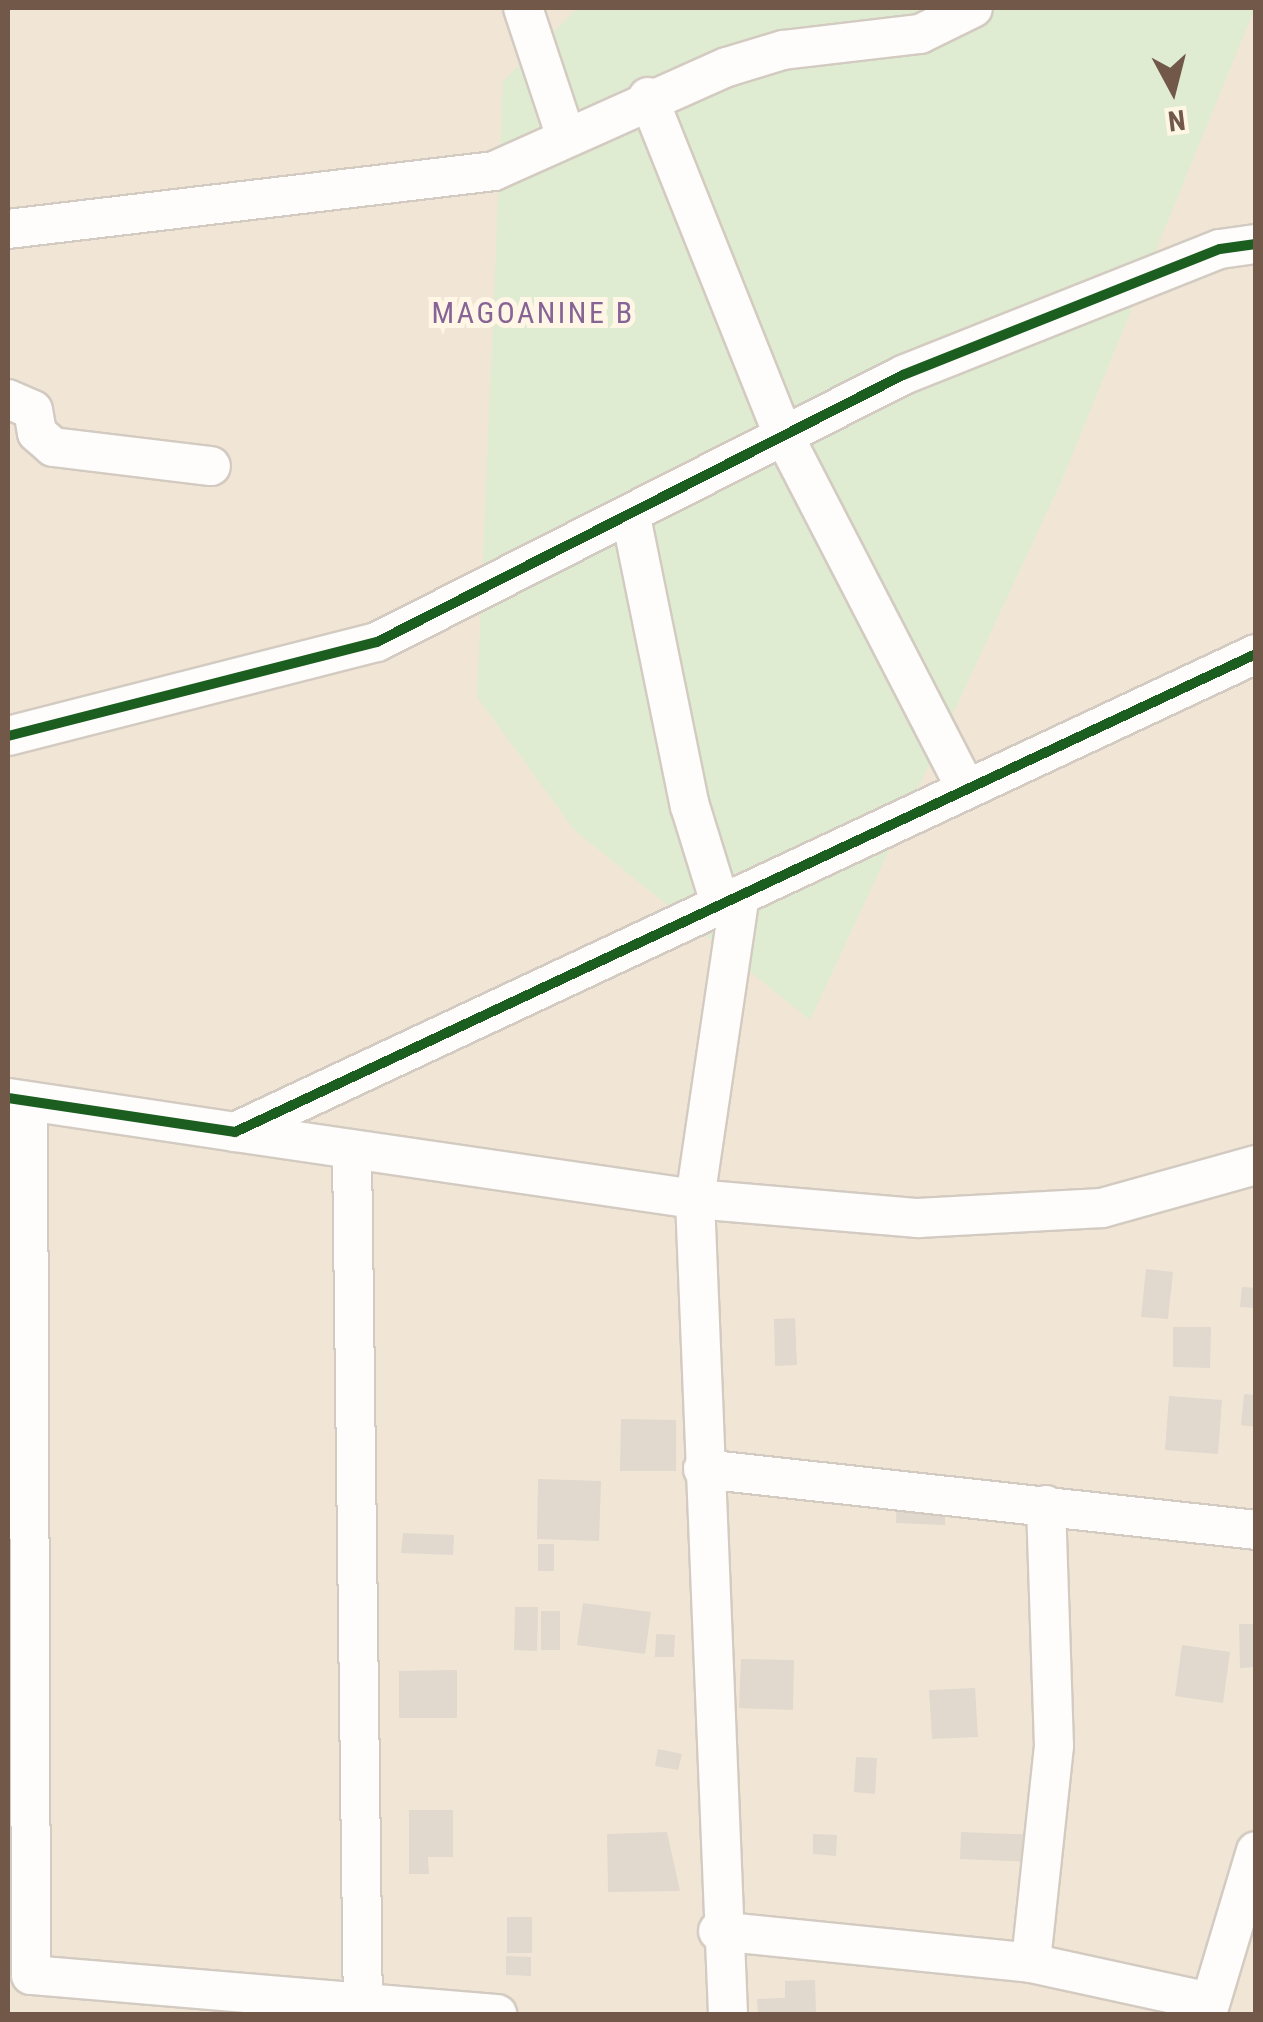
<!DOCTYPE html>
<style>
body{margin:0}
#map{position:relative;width:1263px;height:2022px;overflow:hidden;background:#f5f0e6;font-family:"Roboto Condensed",sans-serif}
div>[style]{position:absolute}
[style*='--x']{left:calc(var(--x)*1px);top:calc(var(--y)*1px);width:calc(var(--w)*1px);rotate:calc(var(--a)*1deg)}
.residential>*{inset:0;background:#f1e6d6}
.green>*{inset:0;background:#e0ecd1}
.building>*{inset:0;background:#e1d8ce}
.roads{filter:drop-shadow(2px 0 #d3cbc1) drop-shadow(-2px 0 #d3cbc1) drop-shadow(0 2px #d3cbc1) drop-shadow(0 -2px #d3cbc1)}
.minor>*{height:38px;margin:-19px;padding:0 19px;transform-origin:19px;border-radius:19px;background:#fefdfb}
.cycleway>*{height:10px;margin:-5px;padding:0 5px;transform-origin:5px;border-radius:5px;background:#1b5e20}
span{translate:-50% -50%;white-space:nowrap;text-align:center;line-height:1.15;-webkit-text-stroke:10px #fff6e6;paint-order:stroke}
.neighbourhood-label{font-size:30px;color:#866495;letter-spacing:2.5px}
.frame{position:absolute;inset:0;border:10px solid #715848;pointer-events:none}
.north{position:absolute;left:1123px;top:40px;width:100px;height:100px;-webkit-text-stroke:8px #fff6e6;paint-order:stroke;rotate:173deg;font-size:28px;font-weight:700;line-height:40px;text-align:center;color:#715848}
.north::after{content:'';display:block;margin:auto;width:35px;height:45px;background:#715848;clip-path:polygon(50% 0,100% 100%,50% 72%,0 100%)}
</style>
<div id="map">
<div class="residential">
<i style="clip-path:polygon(8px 8px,1255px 8px,1255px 2014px,8px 2014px)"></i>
</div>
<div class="green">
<i style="clip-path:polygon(577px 8px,1255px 8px,1061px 482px,810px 1020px,575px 831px,477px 697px,503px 81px)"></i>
</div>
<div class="building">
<i style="clip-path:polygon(1146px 1269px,1173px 1272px,1168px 1319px,1141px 1317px)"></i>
<i style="clip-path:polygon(1242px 1287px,1256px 1288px,1256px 1308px,1240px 1307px)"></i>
<i style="clip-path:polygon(795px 1318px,797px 1365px,775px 1366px,774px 1319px)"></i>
<i style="clip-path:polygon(1173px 1327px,1211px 1327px,1210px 1368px,1173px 1367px)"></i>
<i style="clip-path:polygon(1244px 1394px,1256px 1395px,1256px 1427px,1241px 1425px)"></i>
<i style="clip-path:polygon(1169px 1396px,1222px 1400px,1218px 1454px,1165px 1450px)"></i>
<i style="clip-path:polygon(621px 1419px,676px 1420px,676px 1471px,620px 1471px)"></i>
<i style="clip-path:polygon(538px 1479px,601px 1481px,599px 1541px,537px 1539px)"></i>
<i style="clip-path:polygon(897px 1489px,946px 1490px,945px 1525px,896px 1523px)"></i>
<i style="clip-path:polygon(403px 1533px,454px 1535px,453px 1555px,401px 1553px)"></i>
<i style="clip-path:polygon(538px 1544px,554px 1544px,554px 1571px,538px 1571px)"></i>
<i style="clip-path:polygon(583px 1603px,651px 1612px,645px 1654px,577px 1645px)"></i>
<i style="clip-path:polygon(515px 1607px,538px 1607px,537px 1651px,514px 1650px)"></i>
<i style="clip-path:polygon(541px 1611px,560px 1611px,560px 1650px,541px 1650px)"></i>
<i style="clip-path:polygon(1239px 1624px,1256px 1624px,1256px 1667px,1240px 1668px)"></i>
<i style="clip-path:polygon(656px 1634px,675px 1635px,674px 1657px,655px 1657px)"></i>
<i style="clip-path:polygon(1182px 1645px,1230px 1652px,1223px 1703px,1175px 1696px)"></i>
<i style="clip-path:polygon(741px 1659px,794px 1660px,793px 1710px,739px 1708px)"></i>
<i style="clip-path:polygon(457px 1670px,457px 1718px,399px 1718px,399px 1671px)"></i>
<i style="clip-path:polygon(975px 1688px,978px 1737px,932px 1739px,929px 1690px)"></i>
<i style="clip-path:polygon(658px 1749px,682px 1754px,678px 1770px,655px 1766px)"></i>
<i style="clip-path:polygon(856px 1757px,877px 1758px,875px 1794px,854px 1792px)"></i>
<i style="clip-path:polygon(409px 1810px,453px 1810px,453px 1857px,428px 1857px,429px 1874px,409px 1874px)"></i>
<i style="clip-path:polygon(667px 1832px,680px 1891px,608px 1892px,607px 1834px)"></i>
<i style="clip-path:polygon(961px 1832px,1039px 1835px,1038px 1862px,960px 1859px)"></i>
<i style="clip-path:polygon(813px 1834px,837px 1835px,836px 1856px,813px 1854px)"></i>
<i style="clip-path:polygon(507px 1917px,532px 1917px,532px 1953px,507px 1953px)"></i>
<i style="clip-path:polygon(506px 1956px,531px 1957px,531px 1976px,506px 1975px)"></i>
<i style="clip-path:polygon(815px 1980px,816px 2014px,758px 2014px,757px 1999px,785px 1998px,785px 1981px)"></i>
</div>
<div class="roads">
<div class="minor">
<i style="--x:523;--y:8;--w:136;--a:71.6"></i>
<i style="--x:648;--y:97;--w:363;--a:68.2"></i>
<i style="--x:783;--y:434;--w:396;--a:62.7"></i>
<i style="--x:8;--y:229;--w:489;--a:-6.8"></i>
<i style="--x:494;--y:171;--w:255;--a:-24.1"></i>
<i style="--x:727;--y:67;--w:59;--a:-16.9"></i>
<i style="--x:783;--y:50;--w:138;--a:-6.7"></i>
<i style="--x:920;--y:34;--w:59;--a:-26.1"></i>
<i style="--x:8;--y:399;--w:27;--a:24"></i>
<i style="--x:33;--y:410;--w:23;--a:80"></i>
<i style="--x:37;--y:433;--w:21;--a:41"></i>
<i style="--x:53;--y:447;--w:159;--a:6.9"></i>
<i style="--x:631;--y:517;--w:295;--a:78.5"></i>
<i style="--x:690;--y:806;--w:102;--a:72.8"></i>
<i style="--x:8;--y:736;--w:381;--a:-14.3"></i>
<i style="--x:377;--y:642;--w:590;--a:-26.91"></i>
<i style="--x:903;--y:375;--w:341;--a:-21.7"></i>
<i style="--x:1220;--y:249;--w:36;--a:-8"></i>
<i style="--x:8;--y:1098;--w:230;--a:8.5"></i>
<i style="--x:235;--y:1132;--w:1127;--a:-25.09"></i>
<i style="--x:28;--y:1104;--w:871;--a:89.8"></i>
<i style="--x:31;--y:1975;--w:468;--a:4.8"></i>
<i style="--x:235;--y:1132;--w:465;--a:8.3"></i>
<i style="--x:695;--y:1199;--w:224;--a:4.9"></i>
<i style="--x:918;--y:1218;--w:184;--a:-3.1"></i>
<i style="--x:1102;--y:1208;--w:160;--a:-15.6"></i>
<i style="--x:352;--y:1151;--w:863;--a:89.27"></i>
<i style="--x:703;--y:1469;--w:556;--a:6.29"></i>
<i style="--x:1046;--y:1505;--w:241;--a:88.1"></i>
<i style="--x:1054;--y:1746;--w:218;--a:96.1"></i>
<i style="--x:1031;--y:1963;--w:183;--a:12.3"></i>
<i style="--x:718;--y:1931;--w:315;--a:5.8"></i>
<i style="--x:728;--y:2014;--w:816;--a:-92.32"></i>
<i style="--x:695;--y:1199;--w:307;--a:-81.6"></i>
<i style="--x:1207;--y:2014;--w:170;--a:-73.3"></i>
</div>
</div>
<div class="cycleway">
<i style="--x:8;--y:736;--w:381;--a:-14.3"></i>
<i style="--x:377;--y:642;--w:590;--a:-26.91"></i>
<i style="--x:903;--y:375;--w:341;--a:-21.7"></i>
<i style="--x:1220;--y:249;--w:36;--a:-8"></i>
<i style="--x:8;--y:1098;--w:230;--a:8.5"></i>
<i style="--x:235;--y:1132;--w:1127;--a:-25.09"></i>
</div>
<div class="neighbourhood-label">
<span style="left:533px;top:313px">MAGOANINE B</span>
</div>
<div class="frame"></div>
<div class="north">N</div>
</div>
